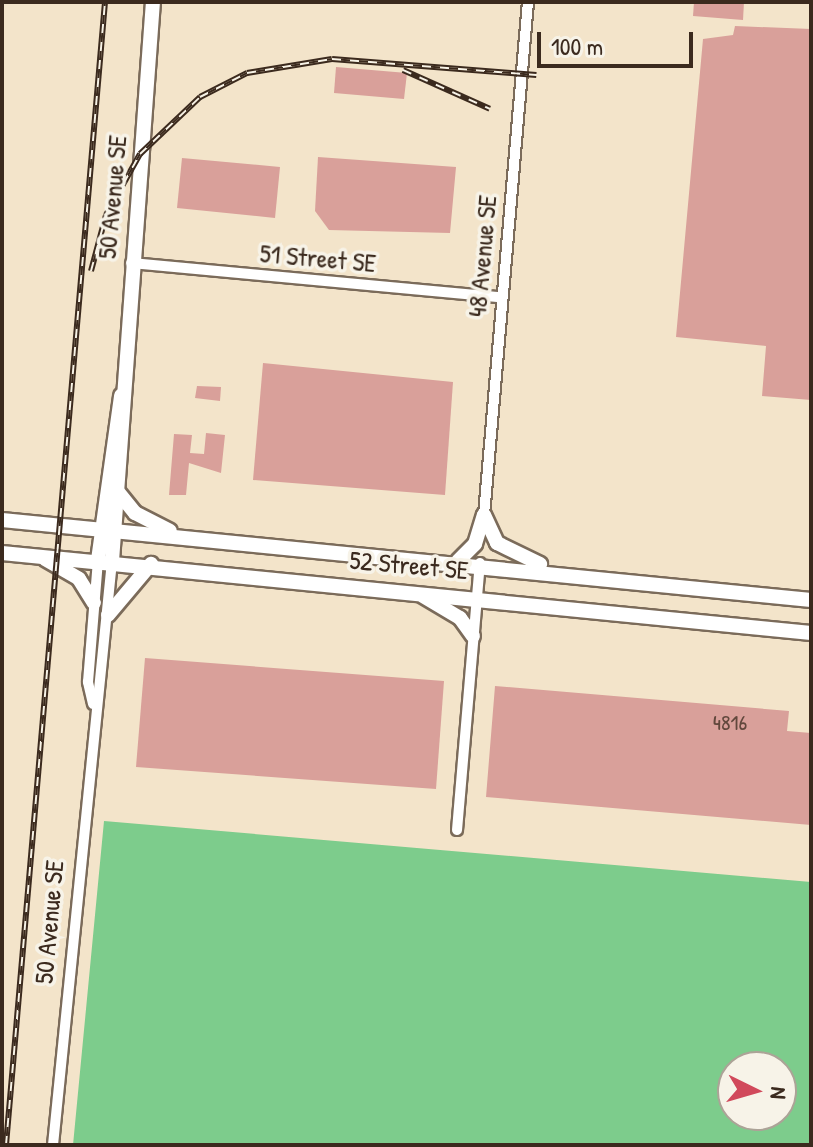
<!DOCTYPE html>
<style>
body{margin:0}
#map{position:relative;width:813px;height:1147px;overflow:hidden;background:#f3e4ca;font-family:"Patrick Hand",sans-serif}
div>[style]{position:absolute}
[style*='--x']{left:calc(var(--x)*1px);top:calc(var(--y)*1px);width:calc(var(--w)*1px);rotate:calc(var(--a)*1deg)}
.green>*{inset:0;background:#7dcc8c}
.building>*{inset:0;background:#d9a09a}
.roads{filter:drop-shadow(2px 0 #7b6b5a) drop-shadow(-2px 0 #7b6b5a) drop-shadow(0 2px #7b6b5a) drop-shadow(0 -2px #7b6b5a)}
.street>*{height:10px;margin:-5px;padding:0 5px;transform-origin:5px;border-radius:5px;background:#fff}
.secondary>*{height:14px;margin:-7px;padding:0 7px;transform-origin:7px;border-radius:7px;background:#fff}
.rail>*{height:6px;margin-top:-3px;transform-origin:0;background:repeating-linear-gradient(90deg,#f7f3e8 0 9px,#3b2a1e 0 18px);box-sizing:border-box;border-block:2px solid #3b2a1e}
span{translate:-50% -50%;white-space:nowrap;text-align:center;line-height:1.15;-webkit-text-stroke:7px #f7f3e8;paint-order:stroke}
.number-label{font-size:22px;color:#62483d}
.number-label span{-webkit-text-stroke-width:0}
.street-label{font-size:26px;color:#3b2a1e}
.frame{position:absolute;inset:0;border:4px solid #3b2a1e;pointer-events:none}
.north{position:absolute;left:717px;top:1051px;width:80px;height:80px;box-sizing:border-box;background:#f7f3e8;border:2px solid #aca397;border-radius:50%;rotate:95deg;font-size:22px;font-weight:700;line-height:32px;text-align:center;color:#3b2a1e}
.north::after{content:'';display:block;margin:auto;width:28px;height:36px;background:#d1495b;clip-path:polygon(50% 0,100% 100%,50% 72%,0 100%)}
.scale{position:absolute;left:537px;top:32px;width:156px;height:36px;box-sizing:border-box;border:4px solid #3b2a1e;border-top:0;padding-left:10px;font-size:24px;line-height:28px;white-space:nowrap;color:#3b2a1e;-webkit-text-stroke:6px #f7f3e8;paint-order:stroke}
</style>
<div id="map">
<div class="green">
<i style="clip-path:polygon(evenodd,104px 821px,811px 882px,811px 1145px,73px 1145px,104px 821px,733px 1067px,781px 1067px,781px 1115px,733px 1115px,733px 1067px)"></i>
</div>
<div class="building">
<i style="clip-path:polygon(694px 2px,744px 2px,743px 20px,693px 16px)"></i>
<i style="clip-path:polygon(735px 26px,811px 29px,811px 400px,762px 396px,766px 346px,676px 337px,703px 39px,733px 35px)"></i>
<i style="clip-path:polygon(336px 67px,407px 73px,404px 99px,334px 93px)"></i>
<i style="clip-path:polygon(318px 157px,456px 167px,450px 233px,329px 230px,315px 211px)"></i>
<i style="clip-path:polygon(182px 158px,280px 167px,275px 218px,177px 208px)"></i>
<i style="clip-path:polygon(263px 363px,453px 382px,445px 495px,253px 480px)"></i>
<i style="clip-path:polygon(197px 386px,221px 387px,220px 401px,195px 398px)"></i>
<i style="clip-path:polygon(206px 433px,225px 435px,221px 473px,189px 463px,186px 495px,169px 495px,174px 434px,192px 435px,190px 453px,204px 454px)"></i>
<i style="clip-path:polygon(145px 658px,444px 681px,436px 789px,136px 767px)"></i>
<i style="clip-path:polygon(495px 686px,789px 711px,787px 731px,811px 733px,811px 825px,486px 797px)"></i>
</div>
<div class="roads">
<div class="street">
<i style="--x:131;--y:263;--w:371;--a:5.3"></i>
<i style="--x:484;--y:515;--w:515;--a:-85.1"></i>
<i style="--x:93;--y:704;--w:23;--a:-103"></i>
<i style="--x:88;--y:682;--w:122;--a:-85.3"></i>
<i style="--x:457;--y:830;--w:268;--a:-85.1"></i>
<i style="--x:53;--y:1145;--w:587;--a:-84.23"></i>
</div>
<div class="secondary">
<i style="--x:118;--y:492;--w:27;--a:51"></i>
<i style="--x:135;--y:513;--w:39;--a:27"></i>
<i style="--x:484;--y:515;--w:31;--a:65"></i>
<i style="--x:497;--y:543;--w:48;--a:26"></i>
<i style="--x:2;--y:520;--w:813;--a:5.65"></i>
<i style="--x:2;--y:553;--w:813;--a:5.65"></i>
<i style="--x:45;--y:559;--w:39;--a:30"></i>
<i style="--x:79;--y:579;--w:28;--a:58"></i>
<i style="--x:98;--y:560;--w:166;--a:-82"></i>
<i style="--x:112;--y:561;--w:561;--a:-85.81"></i>
<i style="--x:458;--y:561;--w:24;--a:-45"></i>
<i style="--x:475;--y:544;--w:30;--a:-73"></i>
<i style="--x:423;--y:596;--w:43;--a:30.7"></i>
<i style="--x:460;--y:618;--w:22;--a:54"></i>
<i style="--x:108;--y:615;--w:67;--a:-49.9"></i>
</div>
</div>
<div class="rail">
<i style="--x:403;--y:70;--w:95;--a:24.1"></i>
<i style="--x:91;--y:271;--w:58;--a:-75"></i>
<i style="--x:106;--y:215;--w:70;--a:-60.9"></i>
<i style="--x:140;--y:154;--w:83;--a:-43.5"></i>
<i style="--x:200;--y:97;--w:53;--a:-27.1"></i>
<i style="--x:247;--y:73;--w:86;--a:-9.4"></i>
<i style="--x:332;--y:59;--w:205;--a:4.5"></i>
<i style="--x:6;--y:1145;--w:1147;--a:-85.05"></i>
</div>
<div class="number-label">
<span style="left:730px;top:723px">4816</span>
</div>
<div class="street-label">
<span style="left:112px;top:197px;rotate:-85deg">50 Avenue SE</span>
<span style="left:482px;top:256px;rotate:-85deg">48 Avenue SE</span>
<span style="left:318px;top:258px;rotate:5deg">51 Street SE</span>
<span style="left:409px;top:565px;rotate:5deg">52 Street SE</span>
<span style="left:49px;top:922px;rotate:-85deg">50 Avenue SE</span>
</div>
<div class="frame"></div>
<div class="north">N</div>
<div class="scale">100 m</div>
</div>
